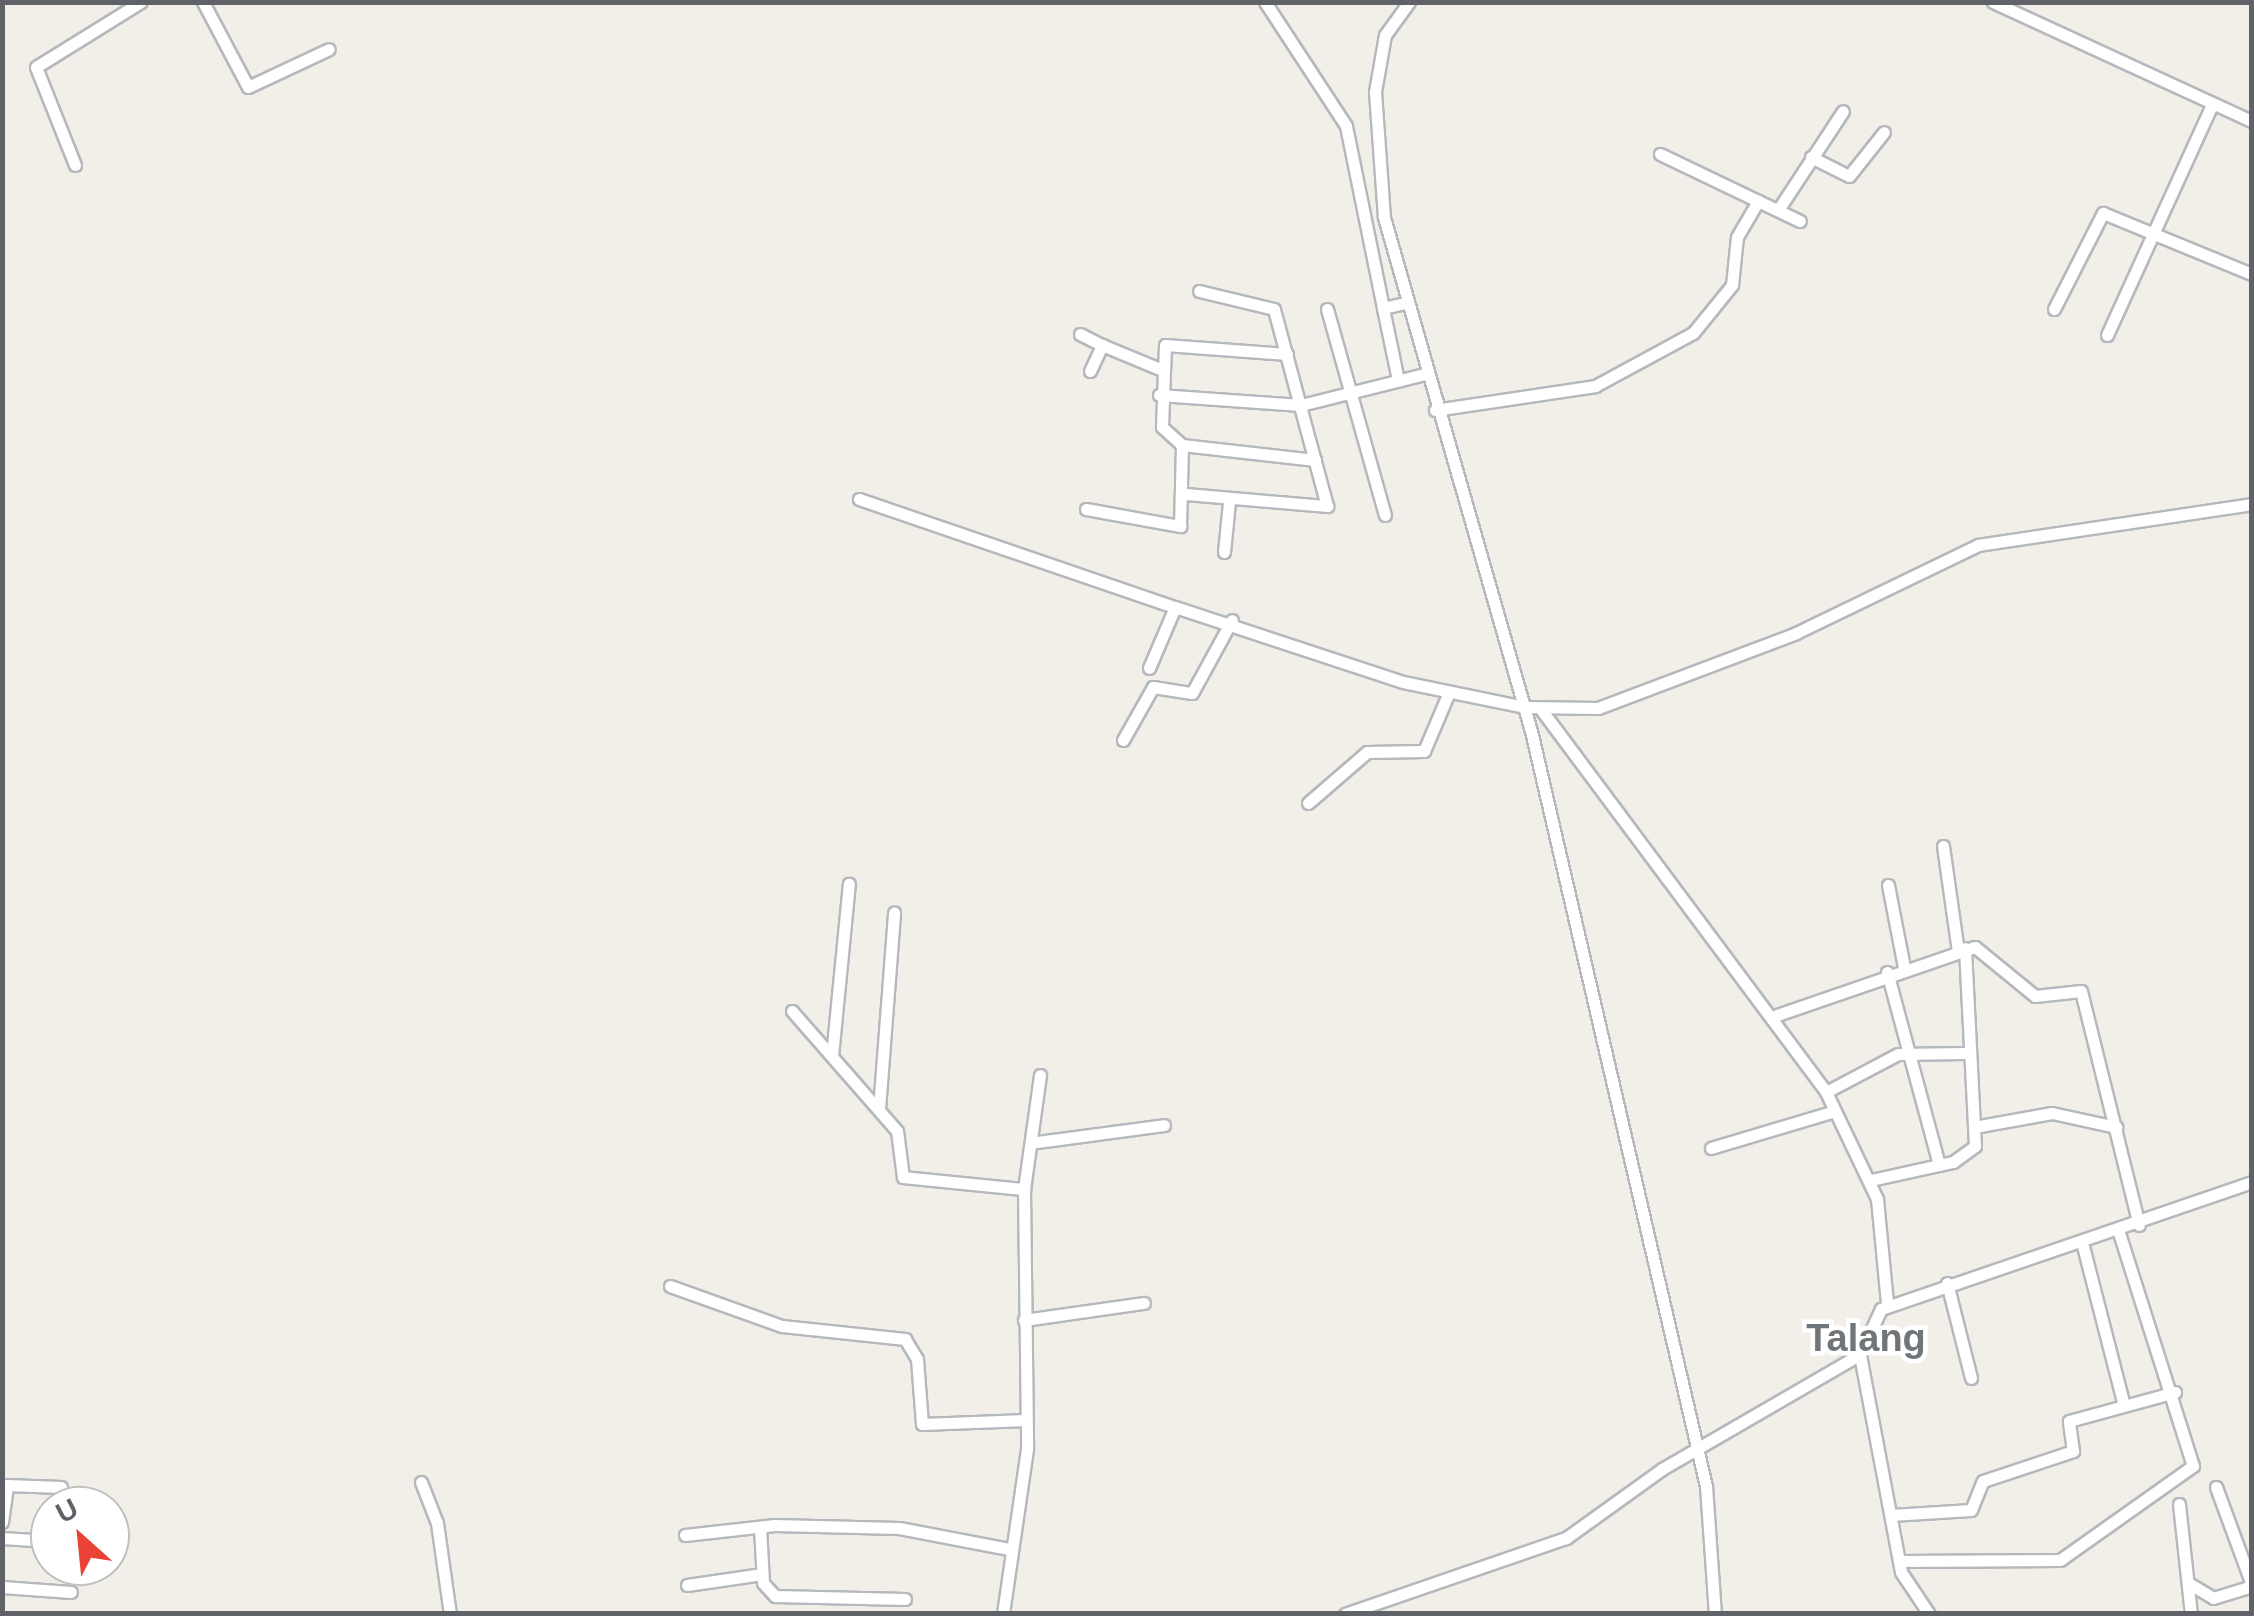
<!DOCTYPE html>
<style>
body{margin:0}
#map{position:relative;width:2254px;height:1616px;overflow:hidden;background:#f1efe8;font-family:Helvetica,sans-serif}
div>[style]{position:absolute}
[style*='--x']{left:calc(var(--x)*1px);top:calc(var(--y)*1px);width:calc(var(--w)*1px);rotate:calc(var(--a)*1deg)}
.roads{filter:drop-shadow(2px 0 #b5b8bc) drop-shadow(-2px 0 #b5b8bc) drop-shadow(0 2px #b5b8bc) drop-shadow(0 -2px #b5b8bc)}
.minor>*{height:11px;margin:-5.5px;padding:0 5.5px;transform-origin:5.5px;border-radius:5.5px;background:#fff}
span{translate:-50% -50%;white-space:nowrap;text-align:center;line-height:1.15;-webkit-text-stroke:9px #fff;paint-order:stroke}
.quarter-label{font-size:38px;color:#70757a;font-weight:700}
.frame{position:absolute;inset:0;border:5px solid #5f6368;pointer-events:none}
.north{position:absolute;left:30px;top:1486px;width:100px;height:100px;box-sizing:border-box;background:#fff;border:2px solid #bfc1c3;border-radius:50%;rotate:333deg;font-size:28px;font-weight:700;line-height:40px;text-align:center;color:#5f6368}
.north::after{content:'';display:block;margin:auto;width:35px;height:45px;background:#ea4335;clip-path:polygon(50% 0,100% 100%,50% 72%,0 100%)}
</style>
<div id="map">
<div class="roads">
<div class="minor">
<i style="--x:203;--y:2;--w:96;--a:62.1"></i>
<i style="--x:248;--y:87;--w:89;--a:-25.1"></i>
<i style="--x:1265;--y:2;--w:148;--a:56.8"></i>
<i style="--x:1346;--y:126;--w:186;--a:78.5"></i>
<i style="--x:1409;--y:2;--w:41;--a:126"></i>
<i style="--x:1385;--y:35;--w:58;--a:100"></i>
<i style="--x:1375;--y:92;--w:125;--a:85.9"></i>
<i style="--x:1384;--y:217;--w:539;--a:74.05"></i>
<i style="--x:1532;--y:735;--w:771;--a:76.96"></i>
<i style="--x:1706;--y:1486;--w:128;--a:86"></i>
<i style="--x:1993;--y:2;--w:285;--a:24.7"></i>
<i style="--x:1660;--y:154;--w:155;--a:25.6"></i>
<i style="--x:1811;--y:157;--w:42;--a:26.6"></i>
<i style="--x:1849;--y:176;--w:56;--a:-51.5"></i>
<i style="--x:75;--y:165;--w:105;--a:-111.7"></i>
<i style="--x:36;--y:67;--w:123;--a:-31.8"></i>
<i style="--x:1778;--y:210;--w:118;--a:-56.7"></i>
<i style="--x:1327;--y:309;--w:214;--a:74.3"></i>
<i style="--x:2054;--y:309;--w:108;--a:-63"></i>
<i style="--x:2103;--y:213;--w:161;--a:22.3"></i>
<i style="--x:1080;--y:334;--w:25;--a:27"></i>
<i style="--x:2107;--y:335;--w:253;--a:-65.5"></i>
<i style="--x:1287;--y:354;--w:122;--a:-175.8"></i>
<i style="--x:1165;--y:345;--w:82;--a:92.1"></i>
<i style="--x:1162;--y:427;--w:27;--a:42"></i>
<i style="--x:1182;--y:445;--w:134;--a:6.4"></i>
<i style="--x:1090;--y:371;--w:29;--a:-65"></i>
<i style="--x:1102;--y:345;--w:63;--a:22.5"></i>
<i style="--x:1398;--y:380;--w:74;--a:-101.8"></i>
<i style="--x:1383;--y:308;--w:23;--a:-13"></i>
<i style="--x:1159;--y:395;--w:142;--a:4"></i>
<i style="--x:1301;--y:405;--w:127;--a:-14.1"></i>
<i style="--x:1435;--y:410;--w:162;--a:-8.5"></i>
<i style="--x:1595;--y:386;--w:111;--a:-28.4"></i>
<i style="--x:1693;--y:333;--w:62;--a:-50.9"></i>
<i style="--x:1732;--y:285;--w:48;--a:-84.1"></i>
<i style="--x:1737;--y:237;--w:42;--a:-59.7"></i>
<i style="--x:1186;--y:494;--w:142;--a:4.9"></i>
<i style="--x:1327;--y:506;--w:204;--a:-105.1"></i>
<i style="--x:1274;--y:309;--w:77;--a:-166.5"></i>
<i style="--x:859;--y:499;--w:334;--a:18.9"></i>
<i style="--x:1086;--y:509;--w:96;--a:10.3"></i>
<i style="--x:1180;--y:526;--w:81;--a:-88.6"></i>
<i style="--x:1224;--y:552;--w:50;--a:-84.3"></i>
<i style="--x:1149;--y:668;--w:66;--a:-66.9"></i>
<i style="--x:1175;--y:607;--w:240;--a:18.2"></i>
<i style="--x:1403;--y:682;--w:125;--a:11.6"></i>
<i style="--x:1525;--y:707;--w:73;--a:0.8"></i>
<i style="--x:1598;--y:708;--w:212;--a:-20.7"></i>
<i style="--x:1796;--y:633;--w:202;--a:-25.8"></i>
<i style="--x:1978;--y:545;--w:277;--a:-8.5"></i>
<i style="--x:1540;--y:708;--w:479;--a:53.3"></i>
<i style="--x:1826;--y:1092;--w:119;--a:64.5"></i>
<i style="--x:1877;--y:1199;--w:104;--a:84.5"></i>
<i style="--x:1123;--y:740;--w:61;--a:-60.5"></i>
<i style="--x:1153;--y:687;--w:39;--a:9"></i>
<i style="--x:1192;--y:693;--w:83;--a:-61.3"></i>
<i style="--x:1308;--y:803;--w:78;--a:-40.8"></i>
<i style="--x:1367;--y:752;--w:57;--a:-1"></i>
<i style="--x:1424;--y:751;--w:64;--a:-67"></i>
<i style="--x:1943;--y:846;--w:106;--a:81.9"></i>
<i style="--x:1888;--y:885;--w:84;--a:79"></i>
<i style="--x:1887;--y:972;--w:200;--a:74.9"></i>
<i style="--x:792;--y:1011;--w:159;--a:48.8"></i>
<i style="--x:897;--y:1131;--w:46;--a:82.6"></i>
<i style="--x:903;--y:1177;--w:122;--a:5.7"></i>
<i style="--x:1024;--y:1189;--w:260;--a:89.3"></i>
<i style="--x:1027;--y:1449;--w:167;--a:98.3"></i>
<i style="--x:1777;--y:1015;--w:209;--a:-19"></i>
<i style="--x:1975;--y:947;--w:77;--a:39.2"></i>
<i style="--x:2035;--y:996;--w:46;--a:-6.2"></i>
<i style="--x:2081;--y:991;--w:241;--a:76.1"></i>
<i style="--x:832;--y:1056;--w:173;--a:-84.4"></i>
<i style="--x:1826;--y:1092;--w:81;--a:-27.8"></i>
<i style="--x:1898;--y:1054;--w:66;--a:-0.9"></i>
<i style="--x:879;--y:1109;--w:197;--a:-85.6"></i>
<i style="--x:1974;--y:1127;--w:79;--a:-10.2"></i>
<i style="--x:2052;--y:1113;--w:66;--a:12.3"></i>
<i style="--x:1037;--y:1142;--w:128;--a:-7.6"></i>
<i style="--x:1711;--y:1148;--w:129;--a:-16.6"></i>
<i style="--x:1871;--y:1180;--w:84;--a:-12.4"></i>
<i style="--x:1953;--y:1162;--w:27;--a:-36"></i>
<i style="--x:1975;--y:1146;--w:198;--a:-92.9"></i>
<i style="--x:1024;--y:1189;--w:115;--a:-82"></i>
<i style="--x:2083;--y:1246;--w:165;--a:75.6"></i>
<i style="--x:1947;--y:1283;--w:98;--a:75.8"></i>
<i style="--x:670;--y:1286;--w:119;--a:19.7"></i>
<i style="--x:782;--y:1326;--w:124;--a:6"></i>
<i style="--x:905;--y:1339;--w:23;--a:59"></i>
<i style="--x:917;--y:1359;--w:65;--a:85.6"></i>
<i style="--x:922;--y:1424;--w:104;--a:-2.2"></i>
<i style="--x:1024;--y:1320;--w:121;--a:-8.1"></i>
<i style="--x:421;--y:1482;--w:44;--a:68.7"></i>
<i style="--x:437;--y:1523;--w:92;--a:81.9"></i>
<i style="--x:2216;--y:1487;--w:104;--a:69.8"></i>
<i style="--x:2179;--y:1504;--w:111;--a:83.8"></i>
<i style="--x:1891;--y:1515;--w:80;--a:-3.6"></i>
<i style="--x:1971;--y:1510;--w:31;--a:-68"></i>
<i style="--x:1983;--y:1481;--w:95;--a:-18.4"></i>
<i style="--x:2073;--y:1451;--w:30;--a:-98"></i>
<i style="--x:2069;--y:1421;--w:110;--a:-15.3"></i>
<i style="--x:2;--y:1522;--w:37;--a:-82"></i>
<i style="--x:7;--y:1485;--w:54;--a:2.1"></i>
<i style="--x:760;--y:1527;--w:56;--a:86.9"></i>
<i style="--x:763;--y:1583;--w:18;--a:47"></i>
<i style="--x:775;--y:1596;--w:130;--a:1.3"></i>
<i style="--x:685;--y:1535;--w:90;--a:-6.4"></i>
<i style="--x:774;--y:1525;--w:125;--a:1.4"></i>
<i style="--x:899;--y:1528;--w:112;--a:10.8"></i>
<i style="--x:2;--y:1538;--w:48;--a:3.6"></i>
<i style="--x:1899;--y:1561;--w:161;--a:-0.4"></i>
<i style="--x:2060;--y:1560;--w:163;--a:-35.3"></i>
<i style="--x:2193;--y:1466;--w:244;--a:-107.6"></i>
<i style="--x:2190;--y:1584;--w:27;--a:31"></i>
<i style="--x:2213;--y:1598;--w:41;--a:-17.1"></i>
<i style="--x:687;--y:1585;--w:76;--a:-8.3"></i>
<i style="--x:2;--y:1587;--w:69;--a:4.1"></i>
<i style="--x:1345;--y:1614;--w:234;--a:-19"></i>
<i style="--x:1566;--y:1538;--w:118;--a:-35.7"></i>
<i style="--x:1662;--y:1469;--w:229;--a:-30.1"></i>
<i style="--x:1929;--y:1614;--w:50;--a:-123.7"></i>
<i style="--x:1901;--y:1572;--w:222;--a:-100.7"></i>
<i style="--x:1860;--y:1354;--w:50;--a:-65"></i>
<i style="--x:1881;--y:1309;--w:392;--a:-18.9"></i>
</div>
</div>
<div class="quarter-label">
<span style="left:1866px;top:1339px">Talang</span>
</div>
<div class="frame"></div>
<div class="north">U</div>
</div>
